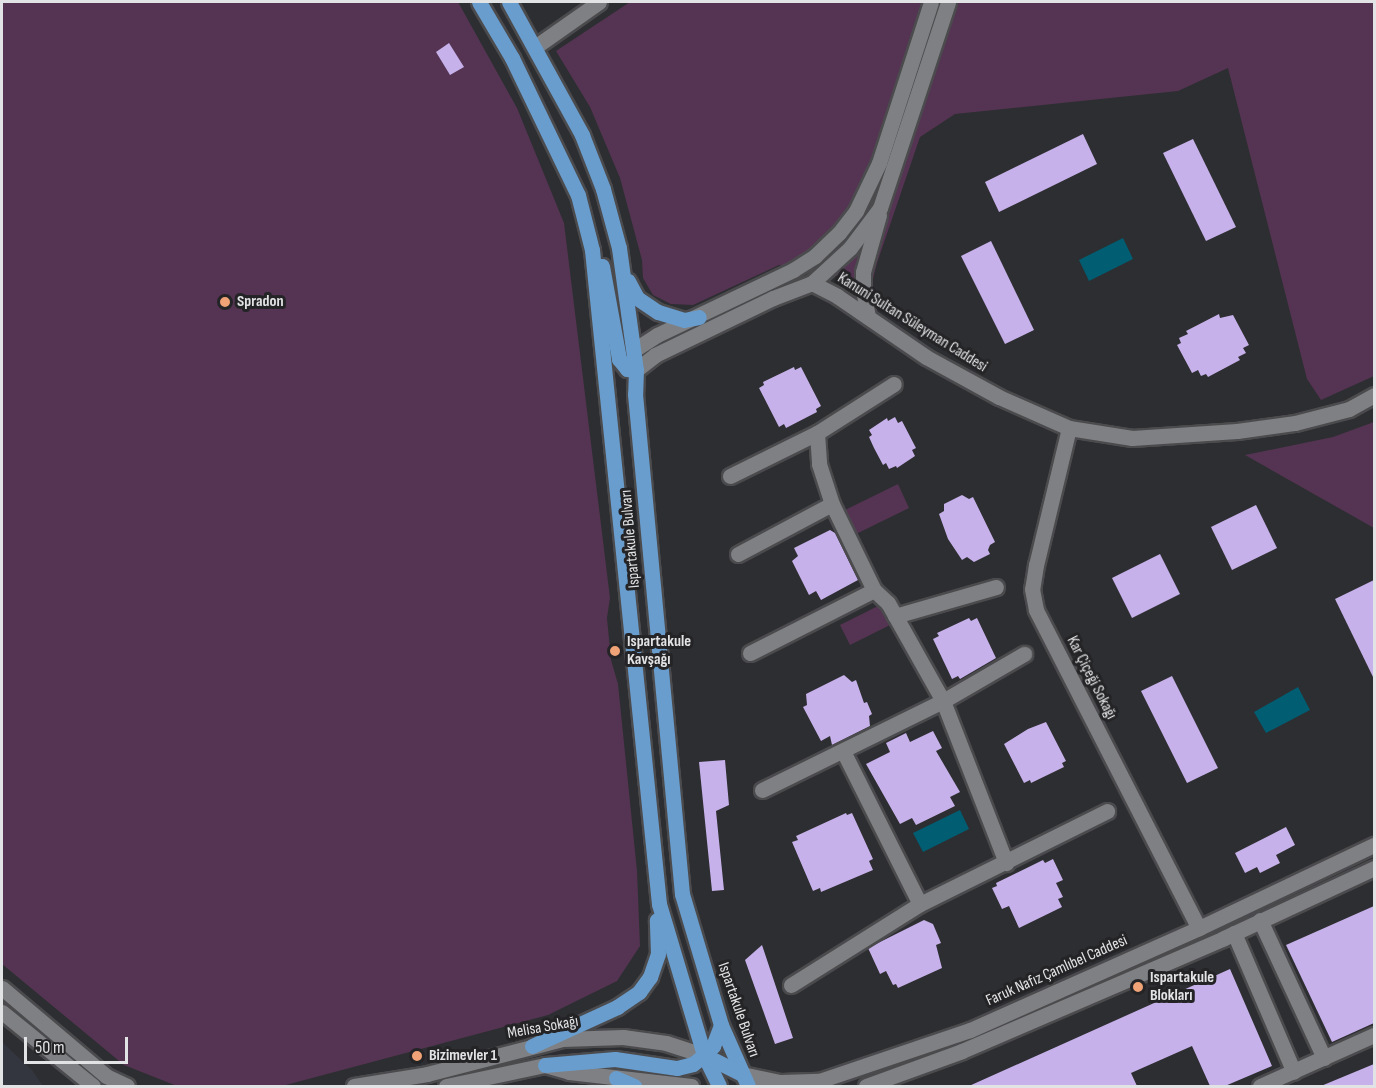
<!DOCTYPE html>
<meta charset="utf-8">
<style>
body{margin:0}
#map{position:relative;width:1376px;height:1088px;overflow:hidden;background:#2d2e31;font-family:"Sofia Sans Condensed",sans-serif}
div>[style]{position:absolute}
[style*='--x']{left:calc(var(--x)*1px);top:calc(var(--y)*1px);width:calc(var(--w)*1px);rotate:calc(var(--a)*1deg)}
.built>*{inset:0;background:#34363f}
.green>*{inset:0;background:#543452}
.water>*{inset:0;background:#005d72}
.building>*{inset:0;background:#c7b1ea}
.roads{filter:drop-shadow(2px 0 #4b4b4e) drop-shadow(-2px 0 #4b4b4e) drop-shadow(0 2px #4b4b4e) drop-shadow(0 -2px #4b4b4e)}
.minor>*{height:15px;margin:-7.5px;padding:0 7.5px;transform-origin:7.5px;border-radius:7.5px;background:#7f8083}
.major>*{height:15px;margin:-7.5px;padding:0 7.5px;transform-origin:7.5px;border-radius:7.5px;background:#699dcd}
.dots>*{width:16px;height:16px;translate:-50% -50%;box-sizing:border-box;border:3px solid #242427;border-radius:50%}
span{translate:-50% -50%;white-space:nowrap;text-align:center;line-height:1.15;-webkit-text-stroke:6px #242427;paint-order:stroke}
.poi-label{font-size:16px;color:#e2e3e5;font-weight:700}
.left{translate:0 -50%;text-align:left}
.street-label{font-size:16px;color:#e2e3e5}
.frame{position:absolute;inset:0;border:3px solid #e2e3e5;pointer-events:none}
.scale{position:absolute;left:24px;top:1037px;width:104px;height:27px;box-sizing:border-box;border:3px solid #e2e3e5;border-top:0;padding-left:8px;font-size:18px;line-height:21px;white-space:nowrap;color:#e2e3e5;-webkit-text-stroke:4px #242427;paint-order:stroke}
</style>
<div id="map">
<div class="built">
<i style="clip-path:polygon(2px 1042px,32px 1070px,43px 1086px,2px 1086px)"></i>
</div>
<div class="green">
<i style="clip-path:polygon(2px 2px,458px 2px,517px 108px,564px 223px,610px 598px,607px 618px,611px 660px,618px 684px,637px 871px,640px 946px,617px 981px,548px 1015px,282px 1086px,177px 1086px,124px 1065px,2px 964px)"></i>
<i style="clip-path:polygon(630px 2px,1374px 2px,1374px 376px,1321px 400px,1307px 379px,1228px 68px,1178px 91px,955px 114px,920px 137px,877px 263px,872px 283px,875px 301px,831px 272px,804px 266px,779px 265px,693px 305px,671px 304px,653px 295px,643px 278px,642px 260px,620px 178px,590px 107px,556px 51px)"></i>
<i style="clip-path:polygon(1374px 422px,1374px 528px,1245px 455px,1333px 437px)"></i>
<i style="clip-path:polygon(898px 484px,909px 508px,854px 535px,843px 511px)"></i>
<i style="clip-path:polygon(882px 604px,892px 624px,850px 645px,840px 625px)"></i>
</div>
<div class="water">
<i style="clip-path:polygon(1123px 238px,1133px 259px,1089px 281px,1079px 260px)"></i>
<i style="clip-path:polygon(1298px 687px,1310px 710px,1266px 733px,1254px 712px)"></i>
<i style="clip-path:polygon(960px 810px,969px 829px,923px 852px,913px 833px)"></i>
</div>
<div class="building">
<i style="clip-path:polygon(449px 43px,464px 67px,450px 75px,436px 52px)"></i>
<i style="clip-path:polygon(1083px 134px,1097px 164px,999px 212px,985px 182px)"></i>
<i style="clip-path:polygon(1193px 139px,1236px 227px,1206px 241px,1163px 153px)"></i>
<i style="clip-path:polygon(991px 241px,1034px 330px,1005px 344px,961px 256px)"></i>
<i style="clip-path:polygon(1219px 314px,1220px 318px,1233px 315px,1249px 345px,1243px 348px,1246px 353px,1238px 357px,1240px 360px,1208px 377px,1206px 374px,1201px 376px,1198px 370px,1192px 373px,1177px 345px,1181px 343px,1179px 338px,1188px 334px,1186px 331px)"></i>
<i style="clip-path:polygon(794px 367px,795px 370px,801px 367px,821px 406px,816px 409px,817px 412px,786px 428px,784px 424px,779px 427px,759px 388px,764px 385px,763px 382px)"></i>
<i style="clip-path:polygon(895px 417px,898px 423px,902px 421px,916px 448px,912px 450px,915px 456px,897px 468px,896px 466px,889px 469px,886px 463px,883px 465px,874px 448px,869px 437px,872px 435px,869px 430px,887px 418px,888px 421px)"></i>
<i style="clip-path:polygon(962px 495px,969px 499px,973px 497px,995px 542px,990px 545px,988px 550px,990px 554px,974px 562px,967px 557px,962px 560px,948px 539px,939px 514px,944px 511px,944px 504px)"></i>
<i style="clip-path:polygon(1256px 505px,1277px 548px,1232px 570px,1211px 527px)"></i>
<i style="clip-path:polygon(830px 530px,835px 533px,858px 580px,821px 600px,816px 591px,809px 595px,792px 561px,798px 556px,794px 548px)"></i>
<i style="clip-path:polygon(1160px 554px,1180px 594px,1132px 618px,1112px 578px)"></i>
<i style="clip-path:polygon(1374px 580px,1374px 679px,1335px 599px)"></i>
<i style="clip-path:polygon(969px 618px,971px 621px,977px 618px,996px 658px,960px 679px,958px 676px,952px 679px,933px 639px,939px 636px,937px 633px)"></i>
<i style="clip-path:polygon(844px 675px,852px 682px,856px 680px,864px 703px,867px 702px,872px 714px,869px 716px,870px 726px,832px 745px,830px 736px,821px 741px,803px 707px,807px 705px,806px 694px)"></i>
<i style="clip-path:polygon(1172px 676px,1218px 768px,1187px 783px,1141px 691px)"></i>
<i style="clip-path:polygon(1046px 722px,1066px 761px,1062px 763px,1064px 767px,1031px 783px,1030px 780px,1024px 783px,1004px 744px,1028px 729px)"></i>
<i style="clip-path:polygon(933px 731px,942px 748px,936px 751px,960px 792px,950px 797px,955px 806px,916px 825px,912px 818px,900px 824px,866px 764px,890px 752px,886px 743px,906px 733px,910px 742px)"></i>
<i style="clip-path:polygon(725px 760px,729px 805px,716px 811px,724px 890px,712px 891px,699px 762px)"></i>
<i style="clip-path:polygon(846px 813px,847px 815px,852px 813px,873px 859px,869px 861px,873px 870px,821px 892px,820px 888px,813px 891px,792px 842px,798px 840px,796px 836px)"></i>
<i style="clip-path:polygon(1286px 827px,1295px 845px,1276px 855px,1280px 863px,1260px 873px,1257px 867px,1245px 873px,1235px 853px)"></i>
<i style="clip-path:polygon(1053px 859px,1063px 880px,1056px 883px,1063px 897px,1058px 899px,1062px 907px,1019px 928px,1009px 906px,1002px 909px,992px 888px,997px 886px,996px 883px,1043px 860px,1045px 863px)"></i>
<i style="clip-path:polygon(1374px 906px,1374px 1023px,1332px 1042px,1286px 945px)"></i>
<i style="clip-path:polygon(924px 920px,933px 924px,941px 943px,936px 945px,942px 968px,898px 988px,896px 984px,893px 985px,886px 971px,880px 974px,868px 948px)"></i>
<i style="clip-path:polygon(762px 945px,793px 1038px,775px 1044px,745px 960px)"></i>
<i style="clip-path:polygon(1230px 969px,1272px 1066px,1225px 1086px,1210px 1086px,1192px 1046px,1131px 1073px,1137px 1086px,969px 1086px)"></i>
<i style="clip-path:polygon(1374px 1064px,1374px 1086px,1321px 1086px)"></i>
</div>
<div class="roads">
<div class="minor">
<i style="--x:535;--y:47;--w:78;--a:-35.1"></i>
<i style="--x:812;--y:283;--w:28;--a:27"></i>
<i style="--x:837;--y:296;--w:108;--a:34.4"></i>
<i style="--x:926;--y:357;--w:83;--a:28.7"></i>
<i style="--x:999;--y:397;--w:77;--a:23.9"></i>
<i style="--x:1069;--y:428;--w:64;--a:9"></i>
<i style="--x:1132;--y:438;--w:105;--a:-3.8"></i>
<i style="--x:1237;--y:431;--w:59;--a:-7.9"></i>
<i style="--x:1295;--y:423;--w:56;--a:-14.5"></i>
<i style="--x:1349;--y:409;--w:29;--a:-29"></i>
<i style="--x:868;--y:317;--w:29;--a:-100"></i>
<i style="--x:863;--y:288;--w:16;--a:-90"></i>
<i style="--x:863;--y:272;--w:59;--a:-74.3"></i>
<i style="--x:634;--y:350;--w:27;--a:-33"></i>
<i style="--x:657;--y:335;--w:151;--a:-25.5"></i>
<i style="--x:793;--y:270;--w:26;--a:-32"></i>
<i style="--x:815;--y:256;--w:33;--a:-44"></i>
<i style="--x:839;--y:233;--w:28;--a:-52"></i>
<i style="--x:856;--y:211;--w:53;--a:-64.4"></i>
<i style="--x:879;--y:163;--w:169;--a:-72.1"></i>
<i style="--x:636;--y:370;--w:24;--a:-38"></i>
<i style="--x:655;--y:355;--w:131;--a:-25.8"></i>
<i style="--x:773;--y:298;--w:42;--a:-21"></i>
<i style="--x:812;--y:283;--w:52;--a:-42.6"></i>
<i style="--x:850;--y:248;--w:50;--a:-53.1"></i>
<i style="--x:880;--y:208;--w:217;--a:-71.7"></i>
<i style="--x:1069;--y:428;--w:141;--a:103.5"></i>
<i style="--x:1036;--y:565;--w:24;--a:99"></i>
<i style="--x:1032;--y:589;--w:21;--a:79"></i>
<i style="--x:1036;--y:610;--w:357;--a:62.9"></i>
<i style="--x:817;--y:433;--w:31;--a:86"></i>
<i style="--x:819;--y:464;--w:42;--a:72"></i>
<i style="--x:832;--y:504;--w:96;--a:64"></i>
<i style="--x:730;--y:476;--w:97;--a:-26.3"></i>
<i style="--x:817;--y:433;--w:91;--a:-32.5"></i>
<i style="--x:738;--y:554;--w:106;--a:-28"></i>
<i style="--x:895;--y:616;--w:105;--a:-16"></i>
<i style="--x:750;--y:653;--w:139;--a:-26.9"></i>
<i style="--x:874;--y:590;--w:19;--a:43"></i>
<i style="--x:888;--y:603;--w:112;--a:60.7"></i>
<i style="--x:943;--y:701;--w:174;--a:68.7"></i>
<i style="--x:843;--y:751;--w:171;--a:63.3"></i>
<i style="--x:762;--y:790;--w:202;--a:-26.2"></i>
<i style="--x:943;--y:701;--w:94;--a:-30.1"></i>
<i style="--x:1260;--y:920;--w:152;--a:65.1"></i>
<i style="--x:1234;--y:933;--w:151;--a:66.7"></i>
<i style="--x:791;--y:985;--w:152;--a:-32.1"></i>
<i style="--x:920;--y:904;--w:209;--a:-26.4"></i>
<i style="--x:2;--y:988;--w:136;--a:40.2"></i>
<i style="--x:106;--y:1076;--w:23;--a:25"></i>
<i style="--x:2;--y:1012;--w:117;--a:39.1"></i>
<i style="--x:742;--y:1074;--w:40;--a:12"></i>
<i style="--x:781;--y:1082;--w:38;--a:-2"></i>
<i style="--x:819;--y:1081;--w:159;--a:-18.7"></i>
<i style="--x:970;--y:1030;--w:251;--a:-24"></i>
<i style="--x:1199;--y:928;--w:194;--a:-25.4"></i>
<i style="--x:354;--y:1086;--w:74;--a:-9.3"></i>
<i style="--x:427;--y:1074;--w:139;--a:-14.5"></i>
<i style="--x:562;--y:1039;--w:61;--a:-1.9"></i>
<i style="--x:623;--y:1037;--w:43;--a:7.9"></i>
<i style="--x:666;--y:1043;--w:40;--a:18"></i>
<i style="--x:446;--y:1086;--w:101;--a:-12"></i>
<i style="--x:545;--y:1065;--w:25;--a:16"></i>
<i style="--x:569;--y:1072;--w:123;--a:6.5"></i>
<i style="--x:866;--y:1086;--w:102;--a:-20"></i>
<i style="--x:962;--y:1051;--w:285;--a:-23.3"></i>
<i style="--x:1224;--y:938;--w:166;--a:-25"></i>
<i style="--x:1260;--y:1086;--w:125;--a:-24.1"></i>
</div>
<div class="major">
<i style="--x:479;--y:2;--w:65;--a:59.5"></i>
<i style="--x:512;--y:58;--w:152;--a:64.3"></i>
<i style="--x:578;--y:195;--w:57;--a:75.7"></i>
<i style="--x:592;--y:250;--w:657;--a:84.15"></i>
<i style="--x:659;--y:904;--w:158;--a:73.4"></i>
<i style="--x:704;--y:1055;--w:34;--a:64"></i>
<i style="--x:509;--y:2;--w:152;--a:61.2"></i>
<i style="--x:582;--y:135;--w:58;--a:68.7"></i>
<i style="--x:603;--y:189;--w:61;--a:74.8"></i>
<i style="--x:619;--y:248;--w:123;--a:82.1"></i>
<i style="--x:636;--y:370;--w:24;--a:92"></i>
<i style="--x:635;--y:394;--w:502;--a:84.63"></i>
<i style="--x:682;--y:894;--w:137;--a:73.4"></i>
<i style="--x:721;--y:1025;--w:67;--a:66.1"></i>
<i style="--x:602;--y:266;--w:95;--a:79.6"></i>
<i style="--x:619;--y:359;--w:13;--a:51"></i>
<i style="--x:627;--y:369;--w:9;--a:6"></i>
<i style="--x:628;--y:281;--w:19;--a:62"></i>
<i style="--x:637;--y:298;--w:25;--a:34"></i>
<i style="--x:658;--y:312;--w:27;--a:17"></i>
<i style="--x:684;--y:320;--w:15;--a:-11"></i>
<i style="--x:532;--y:1046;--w:94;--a:-24.6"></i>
<i style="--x:617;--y:1007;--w:27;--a:-34"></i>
<i style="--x:639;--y:992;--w:19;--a:-54"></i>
<i style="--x:650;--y:977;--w:24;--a:-71"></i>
<i style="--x:658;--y:954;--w:34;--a:-92"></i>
<i style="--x:704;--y:1055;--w:42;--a:26.6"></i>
<i style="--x:545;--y:1065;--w:70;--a:-4.9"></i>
<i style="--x:615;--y:1059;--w:63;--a:8.3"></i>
<i style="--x:677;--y:1068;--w:16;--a:-14"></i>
<i style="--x:693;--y:1064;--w:14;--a:-39"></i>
<i style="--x:704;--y:1055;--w:13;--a:-45"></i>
<i style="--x:713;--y:1046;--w:22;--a:-69"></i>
<i style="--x:616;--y:1078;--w:20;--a:24"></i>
</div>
</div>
<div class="dots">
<i style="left:225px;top:302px;background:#efa377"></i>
<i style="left:615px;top:651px;background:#efa377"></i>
<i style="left:1138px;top:987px;background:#efa377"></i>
<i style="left:417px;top:1056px;background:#efa377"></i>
</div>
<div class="poi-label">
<span class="left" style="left:237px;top:302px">Spradon</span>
<span class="left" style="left:627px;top:651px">Ispartakule<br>Kavşağı</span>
<span class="left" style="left:1150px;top:987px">Ispartakule<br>Blokları</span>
<span class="left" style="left:429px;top:1056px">Bizimevler 1</span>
</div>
<div class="street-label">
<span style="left:912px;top:323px;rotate:32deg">Kanuni Sultan Süleyman Caddesi</span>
<span style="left:631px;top:539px;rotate:-95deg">Ispartakule Bulvarı</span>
<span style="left:1091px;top:678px;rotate:63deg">Kar Çiçeği Sokağı</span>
<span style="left:1057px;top:971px;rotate:-24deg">Faruk Nafız Çamlıbel Caddesi</span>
<span style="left:738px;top:1010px;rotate:71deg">Ispartakule Bulvarı</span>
<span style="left:543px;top:1028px;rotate:-10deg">Melisa Sokağı</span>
</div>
<div class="frame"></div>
<div class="scale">50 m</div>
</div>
